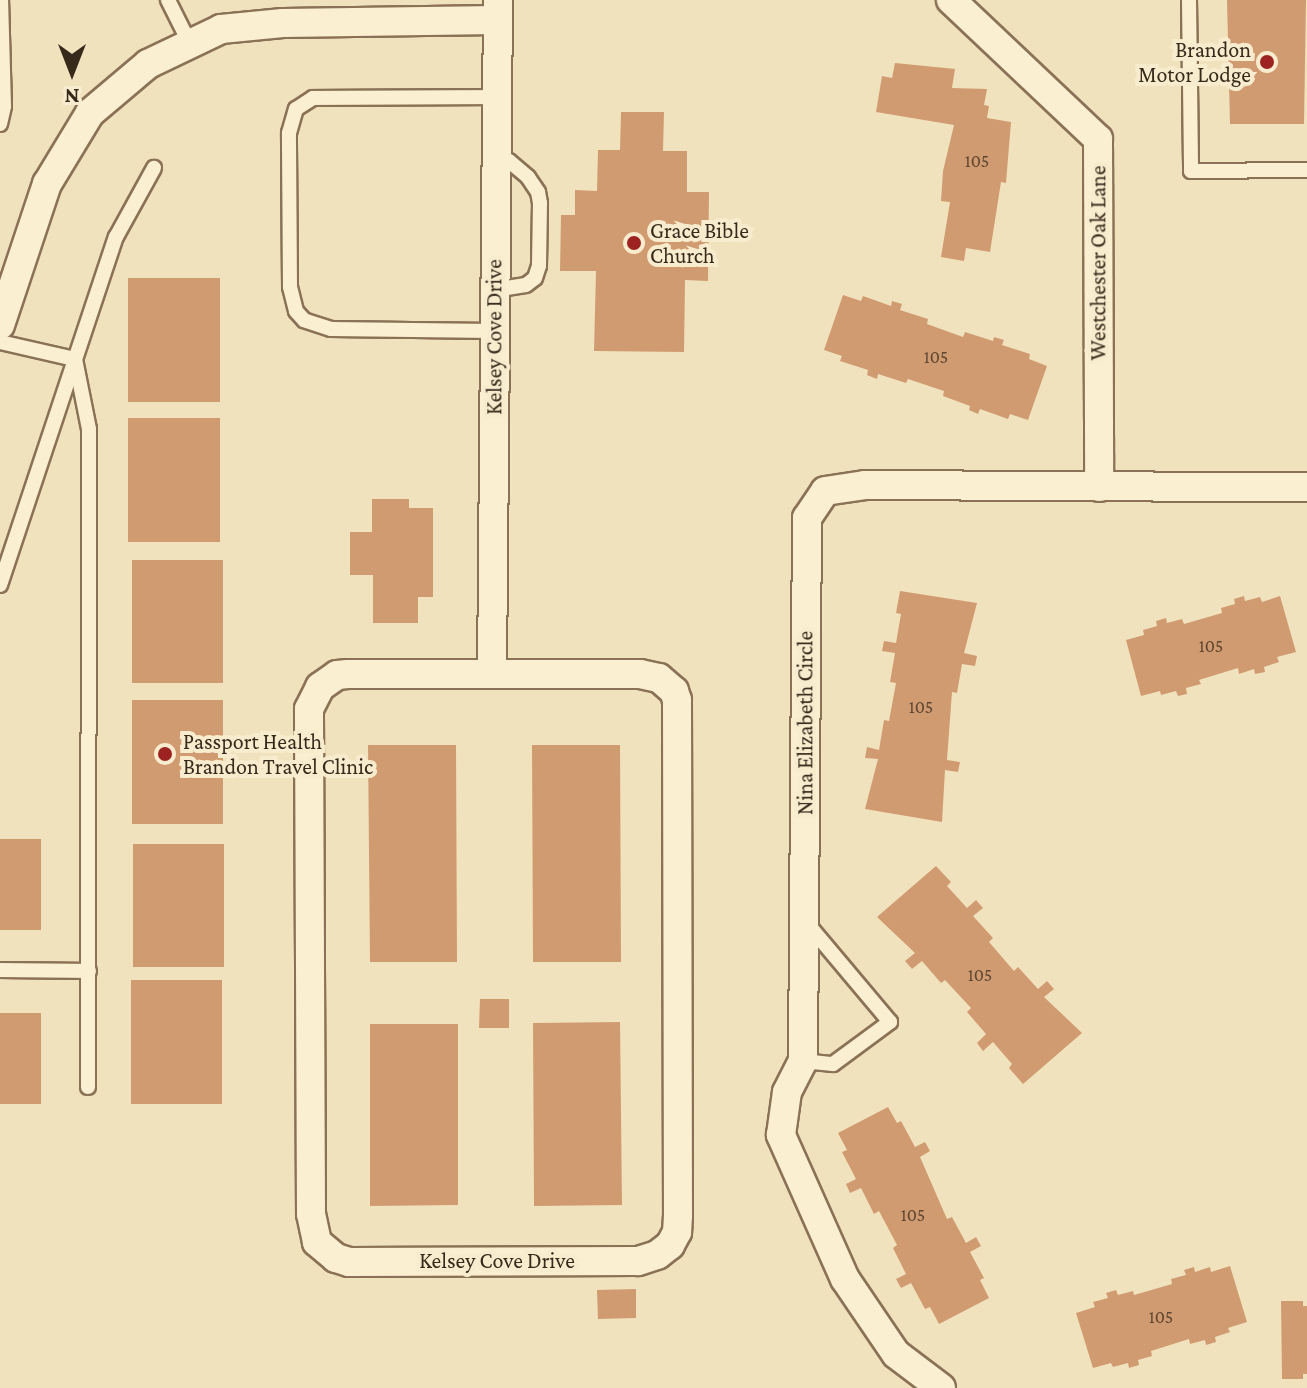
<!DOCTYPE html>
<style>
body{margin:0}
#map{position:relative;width:1307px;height:1388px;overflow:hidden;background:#f1e2be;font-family:"Crimson Pro",serif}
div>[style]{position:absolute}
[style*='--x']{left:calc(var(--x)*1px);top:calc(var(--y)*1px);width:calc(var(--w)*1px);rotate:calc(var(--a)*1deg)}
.building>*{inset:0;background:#d19b71}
.roads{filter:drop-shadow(2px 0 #8a7256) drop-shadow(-2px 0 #8a7256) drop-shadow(0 2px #8a7256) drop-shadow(0 -2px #8a7256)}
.service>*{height:14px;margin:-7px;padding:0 7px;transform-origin:7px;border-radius:7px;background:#fbefd2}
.minor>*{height:28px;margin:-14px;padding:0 14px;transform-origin:14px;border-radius:14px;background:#fbefd2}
.dots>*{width:22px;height:22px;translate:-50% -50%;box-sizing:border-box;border:4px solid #f8ecce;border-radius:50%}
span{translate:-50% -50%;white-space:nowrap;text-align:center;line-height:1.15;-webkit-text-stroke:8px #f8ecce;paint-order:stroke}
.number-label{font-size:18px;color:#5e4630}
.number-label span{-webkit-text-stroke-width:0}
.poi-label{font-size:22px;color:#382a1b}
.right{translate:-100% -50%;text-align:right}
.left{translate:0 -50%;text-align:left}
.street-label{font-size:22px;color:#382a1b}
.north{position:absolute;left:32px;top:32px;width:80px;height:80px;-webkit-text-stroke:6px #f8ecce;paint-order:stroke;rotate:180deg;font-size:22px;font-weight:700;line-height:32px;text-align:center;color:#382a1b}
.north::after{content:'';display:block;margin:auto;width:28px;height:36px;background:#382a1b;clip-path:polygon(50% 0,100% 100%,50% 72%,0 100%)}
</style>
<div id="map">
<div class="building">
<i style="clip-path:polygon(1227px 0,1306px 0,1304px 124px,1230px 124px)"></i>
<i style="clip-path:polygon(895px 63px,955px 69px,952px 88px,987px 89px,984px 105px,989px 106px,987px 118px,1011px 122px,1006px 183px,1001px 182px,990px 252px,966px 248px,964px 261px,941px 257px,950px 202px,941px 201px,943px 171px,954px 125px,876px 112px,882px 76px,892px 78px)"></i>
<i style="clip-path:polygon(621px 112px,664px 112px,663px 151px,687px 151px,687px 192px,709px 192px,708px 281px,685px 280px,684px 352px,594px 351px,596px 271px,560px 271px,561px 215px,575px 215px,575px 190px,597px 191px,598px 150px,620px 150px)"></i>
<i style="clip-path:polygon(128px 278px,220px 278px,220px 402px,128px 402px)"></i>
<i style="clip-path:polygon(843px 295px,861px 301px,863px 296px,891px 306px,892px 301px,902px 304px,900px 310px,928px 319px,927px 324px,963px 337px,965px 332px,993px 341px,994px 337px,1004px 340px,1002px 345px,1030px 354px,1029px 359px,1047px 366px,1028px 420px,1010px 414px,1008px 419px,980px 409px,978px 414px,969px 410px,970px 406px,943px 396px,944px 391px,908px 379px,906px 383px,878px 374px,877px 379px,867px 375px,868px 370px,840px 361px,842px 356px,824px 350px)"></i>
<i style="clip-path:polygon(128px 418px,220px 418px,220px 542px,128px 542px)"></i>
<i style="clip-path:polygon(372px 499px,409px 499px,409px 508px,433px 508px,433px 597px,418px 597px,418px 623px,373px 623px,373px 575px,350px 575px,350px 532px,372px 532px)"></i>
<i style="clip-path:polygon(132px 560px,223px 560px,223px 683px,132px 683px)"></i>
<i style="clip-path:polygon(900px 591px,977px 603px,964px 653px,977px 656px,975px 666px,962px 664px,957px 693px,952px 692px,947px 760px,960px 762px,958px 772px,945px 770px,942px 822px,865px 809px,878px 759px,865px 758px,867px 747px,879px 750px,884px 720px,889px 721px,896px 683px,890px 682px,895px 653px,882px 651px,884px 641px,896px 643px,901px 614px,896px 613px)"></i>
<i style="clip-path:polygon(1244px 596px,1245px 601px,1260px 597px,1262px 602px,1280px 596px,1296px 652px,1277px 657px,1279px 662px,1264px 667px,1265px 672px,1255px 674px,1254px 669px,1239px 674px,1238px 668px,1199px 680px,1201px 684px,1186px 688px,1187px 694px,1178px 696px,1176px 691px,1161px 695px,1160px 691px,1141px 696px,1126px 640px,1144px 635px,1143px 630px,1157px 626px,1156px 621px,1166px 618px,1167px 623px,1182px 619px,1184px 624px,1222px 613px,1221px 608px,1235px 604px,1234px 599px)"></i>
<i style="clip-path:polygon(132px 700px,223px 700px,223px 824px,132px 824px)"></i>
<i style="clip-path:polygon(368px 745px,456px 745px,457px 962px,370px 962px)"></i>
<i style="clip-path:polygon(532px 745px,620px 745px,621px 962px,533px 962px)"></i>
<i style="clip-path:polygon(0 839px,41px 839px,41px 930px,0 930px)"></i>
<i style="clip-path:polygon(133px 844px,224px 844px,224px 967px,133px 967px)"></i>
<i style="clip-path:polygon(936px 866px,951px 882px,947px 886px,967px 908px,976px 900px,983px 908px,973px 916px,993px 938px,989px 942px,1014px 971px,1018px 967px,1038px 989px,1047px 981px,1054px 989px,1044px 997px,1082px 1033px,1023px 1084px,1009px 1068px,1012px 1064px,993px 1042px,983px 1051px,977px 1043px,986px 1034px,967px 1012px,971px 1008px,945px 980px,941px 983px,922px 961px,912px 969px,905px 961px,915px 953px,877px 917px)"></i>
<i style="clip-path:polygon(131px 980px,222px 980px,222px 1104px,131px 1104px)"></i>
<i style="clip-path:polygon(480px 999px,509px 999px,509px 1028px,479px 1028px)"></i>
<i style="clip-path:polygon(0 1013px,41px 1013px,41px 1104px,0 1104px)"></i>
<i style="clip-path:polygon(620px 1022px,622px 1205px,534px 1206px,533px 1023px)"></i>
<i style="clip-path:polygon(370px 1024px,458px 1024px,458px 1205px,370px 1206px)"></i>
<i style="clip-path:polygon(888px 1107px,897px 1123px,901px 1121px,915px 1147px,925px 1142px,930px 1151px,920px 1157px,947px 1219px,952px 1217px,966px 1243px,976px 1237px,981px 1246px,970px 1252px,984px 1278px,980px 1280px,989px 1298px,939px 1324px,930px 1307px,925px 1309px,911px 1283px,901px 1288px,896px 1279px,906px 1274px,893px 1248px,897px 1245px,879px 1211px,874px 1214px,861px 1188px,850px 1193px,846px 1184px,856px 1179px,842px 1152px,847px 1150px,838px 1133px)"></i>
<i style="clip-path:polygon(1230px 1266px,1247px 1322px,1228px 1328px,1230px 1332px,1215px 1337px,1216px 1342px,1206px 1345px,1205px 1340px,1190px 1344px,1189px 1339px,1151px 1351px,1152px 1356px,1138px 1360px,1139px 1365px,1129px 1368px,1128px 1363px,1113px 1367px,1111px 1363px,1093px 1368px,1076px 1313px,1095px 1307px,1093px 1302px,1108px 1298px,1106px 1293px,1116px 1290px,1118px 1295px,1133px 1291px,1134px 1295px,1172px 1284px,1171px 1279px,1186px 1275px,1184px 1270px,1194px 1267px,1195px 1272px,1210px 1267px,1211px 1272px)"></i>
<i style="clip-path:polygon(636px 1289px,636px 1318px,598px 1319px,597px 1290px)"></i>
<i style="clip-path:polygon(1281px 1301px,1303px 1301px,1303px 1306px,1307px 1306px,1307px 1374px,1303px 1374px,1303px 1379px,1282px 1379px)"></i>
</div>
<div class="roads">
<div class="service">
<i style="--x:168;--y:0;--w:47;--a:63.4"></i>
<i style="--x:1189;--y:0;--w:171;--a:89.3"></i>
<i style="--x:1191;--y:171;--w:116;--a:-0.5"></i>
<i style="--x:0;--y:124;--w:18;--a:-77"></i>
<i style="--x:4;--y:106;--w:106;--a:-91.6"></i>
<i style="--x:494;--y:290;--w:32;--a:-9"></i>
<i style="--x:526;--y:285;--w:11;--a:-38"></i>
<i style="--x:535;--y:278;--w:13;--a:-72"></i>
<i style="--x:539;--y:266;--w:63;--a:-89.1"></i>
<i style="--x:540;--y:203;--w:11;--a:-100"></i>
<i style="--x:538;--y:192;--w:18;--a:-124"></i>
<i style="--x:528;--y:177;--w:25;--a:-140"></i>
<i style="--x:509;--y:161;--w:14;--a:-172"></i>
<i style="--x:494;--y:331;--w:163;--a:-179.3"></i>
<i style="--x:331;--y:329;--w:28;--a:-162"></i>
<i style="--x:304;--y:320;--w:12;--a:-132"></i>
<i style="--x:296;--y:311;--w:25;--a:-104"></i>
<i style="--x:290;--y:287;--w:154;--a:-90.4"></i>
<i style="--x:289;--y:133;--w:25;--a:-74"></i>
<i style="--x:296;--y:109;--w:20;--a:-33"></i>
<i style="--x:313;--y:98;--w:182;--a:-0.3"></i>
<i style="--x:0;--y:342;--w:77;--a:12.8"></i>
<i style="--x:75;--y:359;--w:71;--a:78.7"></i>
<i style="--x:89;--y:429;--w:658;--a:90.09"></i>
<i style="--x:0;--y:585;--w:367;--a:-71.6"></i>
<i style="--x:116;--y:237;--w:79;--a:-61.2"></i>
<i style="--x:0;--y:970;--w:89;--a:0.6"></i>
<i style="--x:803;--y:1061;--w:30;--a:6"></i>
<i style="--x:833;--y:1064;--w:71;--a:-36.4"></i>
<i style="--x:890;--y:1022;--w:131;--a:-130"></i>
</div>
<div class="minor">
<i style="--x:951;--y:0;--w:202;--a:43.4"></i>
<i style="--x:1098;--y:139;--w:348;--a:89.8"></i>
<i style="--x:0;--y:325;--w:149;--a:-71.6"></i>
<i style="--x:47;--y:184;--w:83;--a:-58.8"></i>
<i style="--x:90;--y:113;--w:76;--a:-40.2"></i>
<i style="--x:148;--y:64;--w:81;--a:-25.6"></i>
<i style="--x:221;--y:29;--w:62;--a:-5.5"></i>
<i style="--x:283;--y:23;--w:214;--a:-0.8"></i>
<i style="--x:348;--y:674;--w:292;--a:0"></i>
<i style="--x:640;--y:674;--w:19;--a:12"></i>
<i style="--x:659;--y:678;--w:20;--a:41"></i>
<i style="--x:674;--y:691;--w:9;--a:72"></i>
<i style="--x:677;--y:700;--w:515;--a:89.89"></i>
<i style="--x:678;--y:1215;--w:17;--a:93"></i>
<i style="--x:677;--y:1232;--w:15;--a:118"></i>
<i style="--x:670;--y:1245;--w:16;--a:142"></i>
<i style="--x:657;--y:1255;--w:20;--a:162"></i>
<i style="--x:638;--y:1261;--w:289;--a:179.8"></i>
<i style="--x:349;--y:1262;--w:14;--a:-163"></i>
<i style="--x:336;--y:1258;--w:25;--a:-140"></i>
<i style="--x:317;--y:1242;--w:29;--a:-102"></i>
<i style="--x:311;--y:1214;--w:505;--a:-90.23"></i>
<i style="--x:309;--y:709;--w:25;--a:-63"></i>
<i style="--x:320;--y:687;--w:21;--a:-35"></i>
<i style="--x:337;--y:675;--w:11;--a:-5"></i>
<i style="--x:492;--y:674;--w:674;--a:-89.49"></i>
<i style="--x:941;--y:1388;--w:56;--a:-142.9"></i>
<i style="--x:896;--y:1354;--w:91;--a:-124.2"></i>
<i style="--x:845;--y:1279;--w:158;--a:-114"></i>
<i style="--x:781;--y:1135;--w:43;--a:-82.1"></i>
<i style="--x:787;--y:1092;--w:35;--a:-63"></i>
<i style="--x:803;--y:1061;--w:543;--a:-89.58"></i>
<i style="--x:807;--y:518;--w:32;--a:-56"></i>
<i style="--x:825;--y:491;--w:40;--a:-8.5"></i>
<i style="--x:865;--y:485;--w:442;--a:0.3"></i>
</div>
</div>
<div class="dots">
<i style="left:1267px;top:62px;background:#9d2322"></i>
<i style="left:634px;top:243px;background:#9d2322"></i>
<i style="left:165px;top:754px;background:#9d2322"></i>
</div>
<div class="number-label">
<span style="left:977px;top:161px">105</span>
<span style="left:936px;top:357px">105</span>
<span style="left:1211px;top:646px">105</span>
<span style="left:921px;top:707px">105</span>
<span style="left:980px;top:975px">105</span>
<span style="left:913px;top:1215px">105</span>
<span style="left:1161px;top:1317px">105</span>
</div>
<div class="poi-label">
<span class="right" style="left:1251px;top:62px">Brandon<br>Motor Lodge</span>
<span class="left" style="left:650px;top:243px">Grace Bible<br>Church</span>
<span class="left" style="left:183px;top:754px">Passport Health<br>Brandon Travel Clinic</span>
</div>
<div class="street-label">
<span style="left:1098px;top:263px;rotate:-90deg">Westchester Oak Lane</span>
<span style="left:494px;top:337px;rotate:-90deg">Kelsey Cove Drive</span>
<span style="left:805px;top:723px;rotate:-90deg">Nina Elizabeth Circle</span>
<span style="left:497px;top:1261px">Kelsey Cove Drive</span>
</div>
<div class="north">N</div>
</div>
